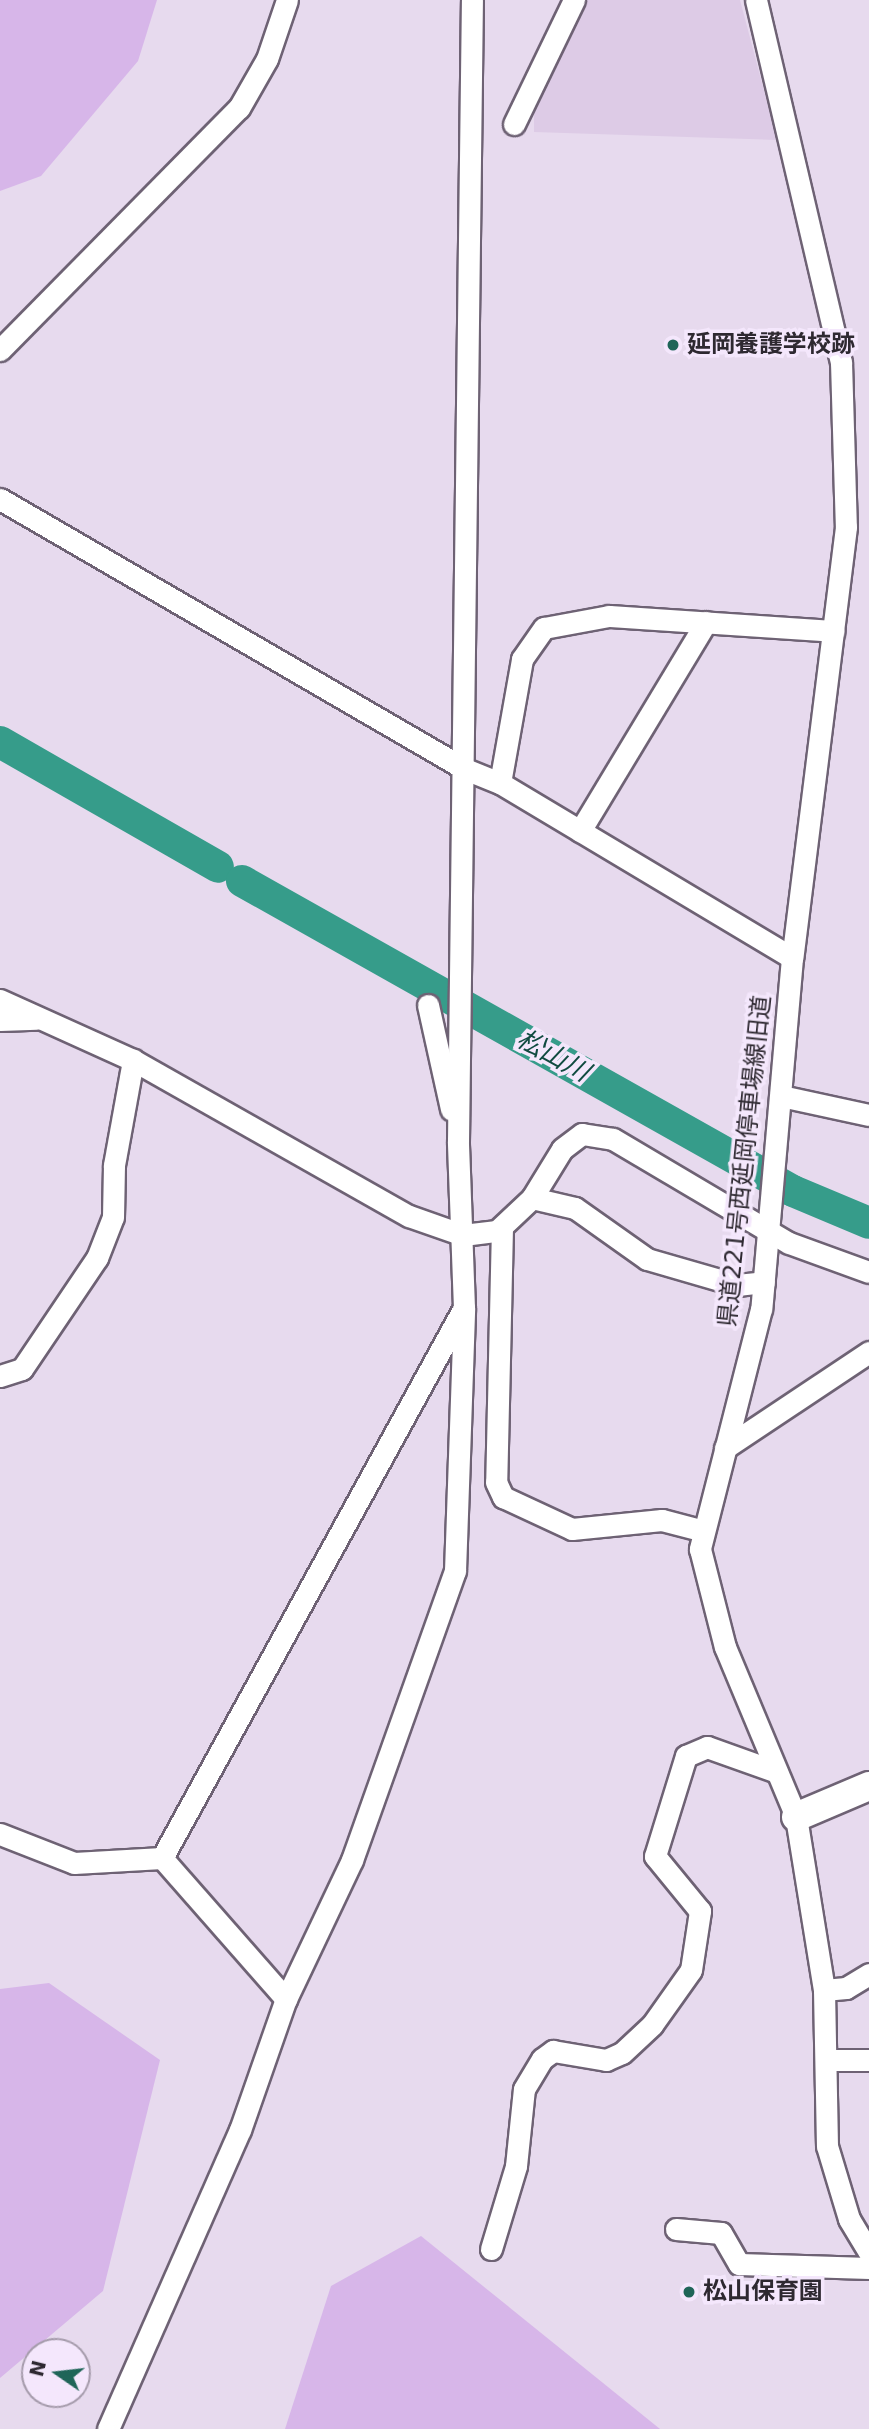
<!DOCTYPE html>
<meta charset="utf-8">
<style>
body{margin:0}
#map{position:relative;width:869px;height:2429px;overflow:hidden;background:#e7daee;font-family:"DejaVu Sans","Noto Sans JP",sans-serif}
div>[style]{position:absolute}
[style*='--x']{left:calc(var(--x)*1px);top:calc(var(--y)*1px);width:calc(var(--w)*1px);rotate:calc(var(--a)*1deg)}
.built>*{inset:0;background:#ddcbe6}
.green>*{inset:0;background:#d7b6e9}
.river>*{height:32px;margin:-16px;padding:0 16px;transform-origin:16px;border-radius:16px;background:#369c8a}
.roads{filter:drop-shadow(2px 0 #6e6274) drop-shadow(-2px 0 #6e6274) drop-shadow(0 2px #6e6274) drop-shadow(0 -2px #6e6274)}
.street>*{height:21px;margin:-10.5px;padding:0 10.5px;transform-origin:10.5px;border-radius:10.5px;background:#fff}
.secondary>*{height:28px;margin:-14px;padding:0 14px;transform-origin:14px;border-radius:14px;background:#fff}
.dots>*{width:19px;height:19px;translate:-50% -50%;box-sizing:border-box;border:4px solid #f4e7fc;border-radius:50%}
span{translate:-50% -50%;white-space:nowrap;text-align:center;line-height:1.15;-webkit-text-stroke:7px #f4e7fc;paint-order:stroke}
.poi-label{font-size:24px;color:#2e2931;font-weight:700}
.left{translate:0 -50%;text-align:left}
.street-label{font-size:24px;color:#2e2931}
.water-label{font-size:26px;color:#114b41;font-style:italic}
.north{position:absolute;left:21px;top:2338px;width:70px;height:70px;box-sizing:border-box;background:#f4e7fc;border:2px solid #a59bab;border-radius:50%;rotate:284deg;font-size:19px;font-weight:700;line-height:28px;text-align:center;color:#2e2931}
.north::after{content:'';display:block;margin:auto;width:24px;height:32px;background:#1f6558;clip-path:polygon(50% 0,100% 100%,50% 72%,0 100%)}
</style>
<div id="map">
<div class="built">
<i style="clip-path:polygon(584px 0,740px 0,777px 140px,534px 132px,534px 101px)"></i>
</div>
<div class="green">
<i style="clip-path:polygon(0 0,157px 0,138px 61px,41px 176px,0 191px)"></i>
<i style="clip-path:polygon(49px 1983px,160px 2060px,103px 2291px,0 2378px,0 1989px)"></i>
<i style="clip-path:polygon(421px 2236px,660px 2429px,285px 2429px,331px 2286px)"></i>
</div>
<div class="river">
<i style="--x:0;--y:742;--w:251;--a:29.8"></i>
<i style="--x:242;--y:881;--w:632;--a:29.36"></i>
<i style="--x:793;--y:1191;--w:82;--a:22.8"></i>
</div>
<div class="roads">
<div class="street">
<i style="--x:756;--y:0;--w:372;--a:76.8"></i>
<i style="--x:841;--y:362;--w:165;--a:88.3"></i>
<i style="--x:846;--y:527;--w:434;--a:97.1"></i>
<i style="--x:792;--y:958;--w:352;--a:95"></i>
<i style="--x:761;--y:1309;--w:248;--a:104.3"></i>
<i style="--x:700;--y:1549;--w:101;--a:75.7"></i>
<i style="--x:725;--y:1647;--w:184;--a:67.3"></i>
<i style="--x:796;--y:1817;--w:175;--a:80.8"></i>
<i style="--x:824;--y:1990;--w:156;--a:88.9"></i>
<i style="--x:827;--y:2146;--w:76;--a:73.2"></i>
<i style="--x:849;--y:2219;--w:39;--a:59"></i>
<i style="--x:514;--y:124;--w:138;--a:-64.2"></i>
<i style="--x:0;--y:350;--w:340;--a:-45.4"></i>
<i style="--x:239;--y:108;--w:56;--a:-60.3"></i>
<i style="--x:267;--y:59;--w:62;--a:-71.3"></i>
<i style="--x:0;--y:499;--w:538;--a:30.14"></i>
<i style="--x:465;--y:769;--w:38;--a:22"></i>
<i style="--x:500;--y:783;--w:340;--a:30.9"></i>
<i style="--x:500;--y:783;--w:126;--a:-79.9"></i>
<i style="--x:522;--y:659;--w:38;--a:-55"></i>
<i style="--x:544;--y:628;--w:66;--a:-10.5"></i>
<i style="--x:609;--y:616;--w:225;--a:3.8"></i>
<i style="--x:580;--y:831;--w:244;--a:-58.9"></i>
<i style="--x:0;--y:1000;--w:146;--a:24.3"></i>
<i style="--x:133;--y:1060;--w:317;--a:29.5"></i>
<i style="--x:409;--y:1216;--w:57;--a:19.4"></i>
<i style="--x:463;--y:1235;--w:34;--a:-7"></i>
<i style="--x:497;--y:1231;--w:48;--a:-43.3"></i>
<i style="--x:532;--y:1198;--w:44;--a:13.1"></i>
<i style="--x:575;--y:1208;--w:88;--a:35.3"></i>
<i style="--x:647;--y:1259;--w:94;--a:16.1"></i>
<i style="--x:737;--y:1285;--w:27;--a:-6"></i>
<i style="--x:428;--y:1005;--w:107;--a:77.5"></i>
<i style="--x:0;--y:1020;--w:36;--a:-2"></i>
<i style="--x:781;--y:1096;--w:90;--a:12.2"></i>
<i style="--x:532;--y:1198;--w:57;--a:-58.5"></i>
<i style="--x:562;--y:1149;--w:25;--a:-37"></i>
<i style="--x:582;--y:1134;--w:31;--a:9"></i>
<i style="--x:613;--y:1139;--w:204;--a:30.6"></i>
<i style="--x:789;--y:1243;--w:85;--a:19.9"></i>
<i style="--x:502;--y:1227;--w:255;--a:91.3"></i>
<i style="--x:496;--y:1482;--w:17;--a:65"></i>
<i style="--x:503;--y:1497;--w:76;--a:24.9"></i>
<i style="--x:572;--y:1529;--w:90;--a:-5.7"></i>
<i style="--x:662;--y:1520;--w:43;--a:14.7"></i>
<i style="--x:0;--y:1376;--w:23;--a:-18"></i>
<i style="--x:22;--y:1369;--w:134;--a:-56"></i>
<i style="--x:97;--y:1258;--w:44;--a:-68.7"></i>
<i style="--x:113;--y:1217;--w:52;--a:-88.9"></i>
<i style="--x:114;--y:1165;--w:107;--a:-79.7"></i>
<i style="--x:725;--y:1448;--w:173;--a:-33.7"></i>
<i style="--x:0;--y:1834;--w:79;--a:21.4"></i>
<i style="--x:74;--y:1863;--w:88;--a:-3.3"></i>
<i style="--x:162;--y:1858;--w:622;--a:-61.25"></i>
<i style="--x:162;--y:1858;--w:188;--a:48.7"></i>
<i style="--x:824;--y:1990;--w:22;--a:-5"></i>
<i style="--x:846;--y:1988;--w:27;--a:-31"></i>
<i style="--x:826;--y:2060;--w:43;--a:0"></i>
<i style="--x:676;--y:2229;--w:45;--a:5.1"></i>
<i style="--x:721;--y:2233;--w:36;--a:60"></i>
<i style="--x:739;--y:2264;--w:130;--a:1.8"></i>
<i style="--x:491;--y:2249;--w:87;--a:-73.2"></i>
<i style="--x:516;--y:2166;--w:77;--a:-84.1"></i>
<i style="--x:524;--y:2089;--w:35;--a:-59"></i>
<i style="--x:542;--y:2059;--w:14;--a:-36"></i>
<i style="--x:553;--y:2051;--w:54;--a:9.6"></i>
<i style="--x:606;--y:2060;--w:17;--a:-24"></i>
<i style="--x:622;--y:2053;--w:41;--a:-43"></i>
<i style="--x:652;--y:2025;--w:67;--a:-54.7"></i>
<i style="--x:691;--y:1970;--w:60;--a:-81.3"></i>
<i style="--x:700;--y:1911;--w:71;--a:-129.3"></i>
<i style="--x:655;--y:1856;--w:105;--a:-72.8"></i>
<i style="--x:686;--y:1756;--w:23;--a:-23"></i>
<i style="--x:707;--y:1747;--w:74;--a:19.7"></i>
<i style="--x:108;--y:2429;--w:327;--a:-66.2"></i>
<i style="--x:240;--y:2130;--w:139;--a:-70.7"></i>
<i style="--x:286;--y:1999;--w:154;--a:-64.6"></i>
<i style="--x:352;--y:1860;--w:307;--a:-70.4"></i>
<i style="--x:455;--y:1571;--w:263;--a:-88"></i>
<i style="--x:464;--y:1308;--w:167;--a:-92.1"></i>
<i style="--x:458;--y:1141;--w:1141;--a:-89.3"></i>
</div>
<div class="secondary">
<i style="--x:796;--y:1817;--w:79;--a:-23"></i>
</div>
</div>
<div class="dots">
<i style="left:673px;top:345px;background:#1f6558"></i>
<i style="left:689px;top:2292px;background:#1f6558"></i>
</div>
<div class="poi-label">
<span class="left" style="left:687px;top:345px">延岡養護学校跡</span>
<span class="left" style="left:703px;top:2292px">松山保育園</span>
</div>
<div class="street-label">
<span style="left:745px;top:1161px;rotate:-84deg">県道221号西延岡停車場線旧道</span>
</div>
<div class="water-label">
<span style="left:553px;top:1056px;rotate:29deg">松山川</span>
</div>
<div class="north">N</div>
</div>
